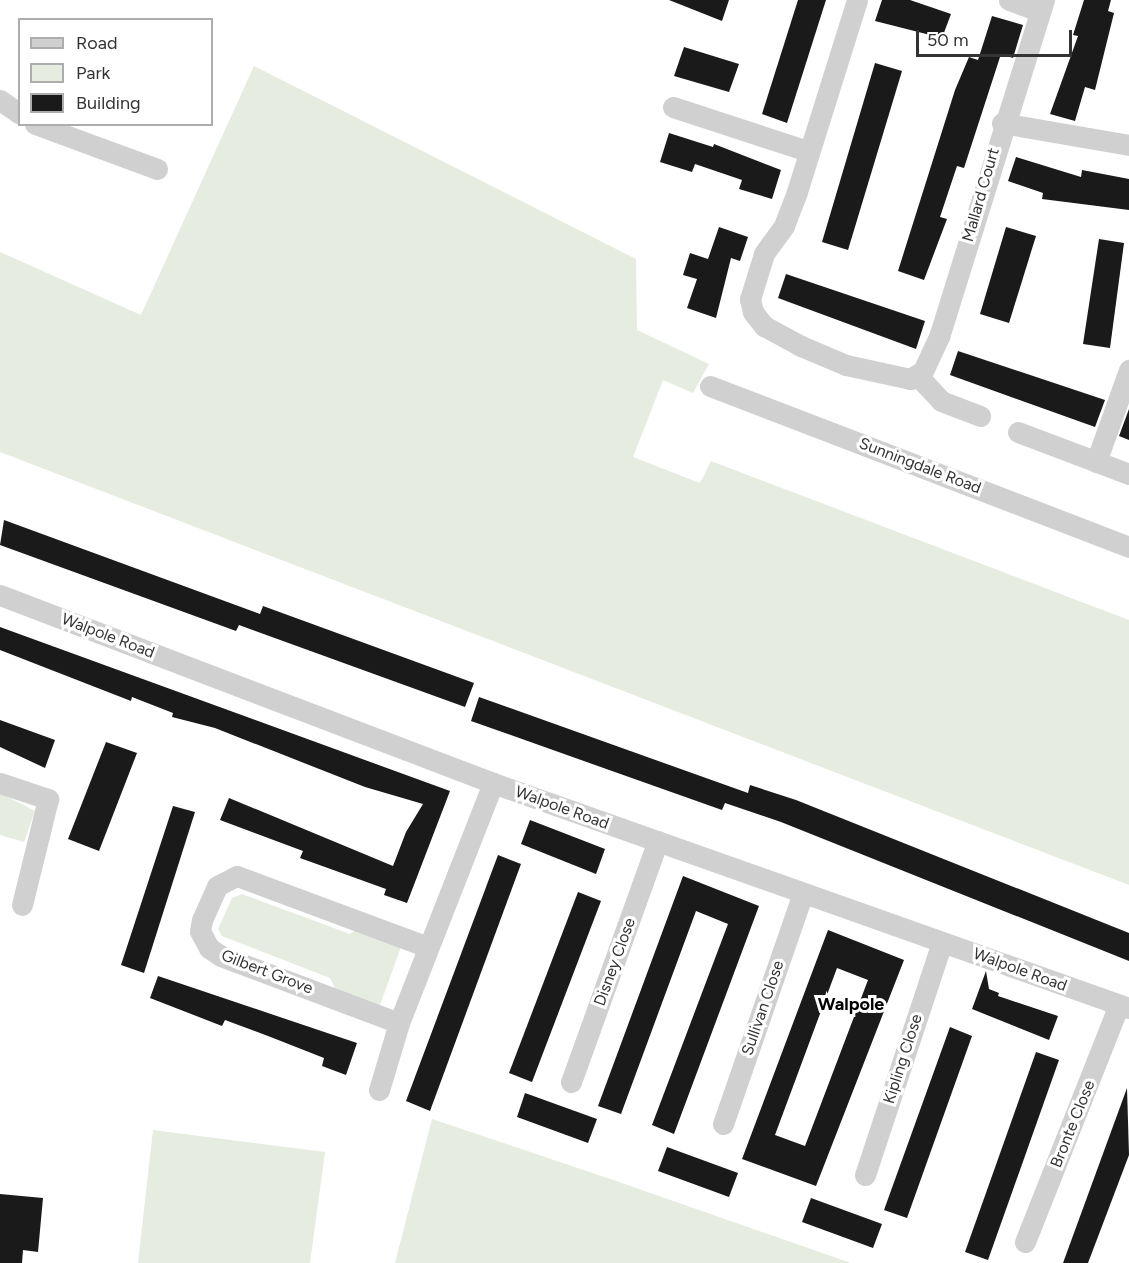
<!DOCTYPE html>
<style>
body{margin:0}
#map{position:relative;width:1129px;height:1263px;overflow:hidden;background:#fff;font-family:Figtree,sans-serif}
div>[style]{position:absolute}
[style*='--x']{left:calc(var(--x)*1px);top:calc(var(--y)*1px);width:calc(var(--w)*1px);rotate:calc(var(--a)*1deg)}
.green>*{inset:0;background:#e6ecdf}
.building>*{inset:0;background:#1a1a1a}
.minor>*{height:21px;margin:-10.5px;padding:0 10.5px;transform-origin:10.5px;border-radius:10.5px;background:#d0d0d0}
span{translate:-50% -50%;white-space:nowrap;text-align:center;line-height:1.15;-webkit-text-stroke:6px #fff;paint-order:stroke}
.street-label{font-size:16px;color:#333}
.neighbourhood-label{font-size:18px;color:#000;font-weight:700}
.legend{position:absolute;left:18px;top:18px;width:195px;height:108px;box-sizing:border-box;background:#fff;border:2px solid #adadad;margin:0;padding:8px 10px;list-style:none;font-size:18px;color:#333}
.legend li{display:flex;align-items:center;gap:12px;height:30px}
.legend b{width:30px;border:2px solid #adadad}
.scale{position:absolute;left:916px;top:30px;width:156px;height:27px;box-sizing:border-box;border:3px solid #333;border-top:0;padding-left:8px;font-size:18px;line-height:21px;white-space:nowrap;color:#333;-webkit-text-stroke:4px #fff;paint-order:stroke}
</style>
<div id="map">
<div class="green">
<i style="clip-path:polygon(254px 66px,636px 259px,637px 330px,709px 364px,693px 393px,663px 380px,633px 457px,700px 483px,711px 461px,1129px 620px,1129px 885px,0 452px,0 252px,141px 315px)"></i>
<i style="clip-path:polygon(0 793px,35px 811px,24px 842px,0 835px)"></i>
<i style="clip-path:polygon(242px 894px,350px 934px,360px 927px,402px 944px,380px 1005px,336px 990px,330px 978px,222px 936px,218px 929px,232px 898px)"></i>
<i style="clip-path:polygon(432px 1119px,619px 1182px,851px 1263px,395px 1263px)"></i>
<i style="clip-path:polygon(153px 1130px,325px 1152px,310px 1263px,138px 1263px)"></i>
</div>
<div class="building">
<i style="clip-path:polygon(669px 0,729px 0,722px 21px)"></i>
<i style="clip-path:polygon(798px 0,826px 0,787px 123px,762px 114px)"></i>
<i style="clip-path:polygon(882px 0,910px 0,951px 14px,942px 38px,875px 21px)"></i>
<i style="clip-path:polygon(1084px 0,1111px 0,1108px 11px,1114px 13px,1095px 90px,1085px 87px,1075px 121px,1050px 114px,1078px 36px,1073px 35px)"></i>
<i style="clip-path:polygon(992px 16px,1023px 25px,1013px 58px,1001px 54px,964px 168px,957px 166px,940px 217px,947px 219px,924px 280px,898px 271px,955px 90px,969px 57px,978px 60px)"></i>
<i style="clip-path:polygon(684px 47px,739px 64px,729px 92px,674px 76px)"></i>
<i style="clip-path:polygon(875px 63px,902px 71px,848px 250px,822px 242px)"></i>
<i style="clip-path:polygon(669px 133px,713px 147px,714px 144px,781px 170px,772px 199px,739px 189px,742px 180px,695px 164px,692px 172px,660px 162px)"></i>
<i style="clip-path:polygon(1016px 157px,1081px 177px,1082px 170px,1129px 179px,1129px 210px,1042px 199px,1043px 193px,1008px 181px)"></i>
<i style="clip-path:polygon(719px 227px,748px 237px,740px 261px,731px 258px,716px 318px,687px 308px,697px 279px,683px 275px,690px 253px,708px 259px)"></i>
<i style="clip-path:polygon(1006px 227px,1036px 236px,1009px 323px,980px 314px)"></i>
<i style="clip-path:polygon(1099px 239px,1124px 243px,1110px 348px,1083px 344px)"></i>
<i style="clip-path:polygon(786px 274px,925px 321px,916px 349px,778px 298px)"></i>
<i style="clip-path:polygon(958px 351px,1105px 400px,1095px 427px,950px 375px)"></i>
<i style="clip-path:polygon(1129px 409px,1129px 440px,1119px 436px)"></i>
<i style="clip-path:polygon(4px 520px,260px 614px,263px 606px,474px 683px,465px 707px,239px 625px,236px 631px,0 545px)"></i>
<i style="clip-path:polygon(0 627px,450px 791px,407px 903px,384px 895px,386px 889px,300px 858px,303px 851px,220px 820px,229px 798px,393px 866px,406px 832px,423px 804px,365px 787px,215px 728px,172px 717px,173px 713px,132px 697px,131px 701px,0 650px)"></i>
<i style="clip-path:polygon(479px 697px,748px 793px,750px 785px,796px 800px,1129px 933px,1129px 961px,781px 822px,725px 803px,722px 810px,471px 721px)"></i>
<i style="clip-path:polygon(0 720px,55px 740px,45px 768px,0 747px)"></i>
<i style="clip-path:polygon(106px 742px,137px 753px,99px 851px,68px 839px)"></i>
<i style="clip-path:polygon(173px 806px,195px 812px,144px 973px,121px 965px)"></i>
<i style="clip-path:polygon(530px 820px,605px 849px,596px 874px,521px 844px)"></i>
<i style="clip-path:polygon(498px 855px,521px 864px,430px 1111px,406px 1101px)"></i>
<i style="clip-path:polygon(683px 876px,759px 906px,674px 1134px,652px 1125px,728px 924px,696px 911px,621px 1114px,598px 1106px)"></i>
<i style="clip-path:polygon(578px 892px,601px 901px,532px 1082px,509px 1073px)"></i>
<i style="clip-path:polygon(evenodd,828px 930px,904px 960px,816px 1186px,742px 1159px,828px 930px,837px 968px,868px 980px,805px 1146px,775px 1135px,837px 968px)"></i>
<i style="clip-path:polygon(986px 971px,989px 989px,999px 993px,998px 996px,1058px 1016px,1049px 1040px,972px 1009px)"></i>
<i style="clip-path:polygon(158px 976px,357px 1043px,346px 1075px,322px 1066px,324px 1058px,268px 1036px,225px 1020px,222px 1026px,150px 998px)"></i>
<i style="clip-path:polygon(950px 1027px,972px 1036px,907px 1218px,884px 1210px)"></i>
<i style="clip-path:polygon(1036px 1052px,1059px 1060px,988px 1260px,965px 1252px)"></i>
<i style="clip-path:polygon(1127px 1088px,1129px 1155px,1088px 1263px,1063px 1263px)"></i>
<i style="clip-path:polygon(525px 1093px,597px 1119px,588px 1143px,517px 1117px)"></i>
<i style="clip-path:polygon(667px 1147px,738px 1173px,729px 1197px,658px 1171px)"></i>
<i style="clip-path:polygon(0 1194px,43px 1198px,38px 1252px,23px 1250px,22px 1263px,0 1263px)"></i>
<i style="clip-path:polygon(811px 1198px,882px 1224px,873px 1248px,802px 1222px)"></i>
</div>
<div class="minor">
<i style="--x:857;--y:0;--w:201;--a:107.4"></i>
<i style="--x:797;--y:192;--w:36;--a:111"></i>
<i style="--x:784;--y:226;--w:34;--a:126"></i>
<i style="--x:764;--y:254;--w:47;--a:107.3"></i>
<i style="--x:750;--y:299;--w:13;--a:77"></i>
<i style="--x:753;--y:312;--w:18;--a:52"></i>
<i style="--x:764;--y:326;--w:42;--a:28.4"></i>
<i style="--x:801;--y:346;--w:49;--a:22.9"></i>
<i style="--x:846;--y:365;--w:66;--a:12.3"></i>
<i style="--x:910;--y:379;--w:15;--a:-32"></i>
<i style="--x:923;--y:371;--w:38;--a:-65"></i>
<i style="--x:939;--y:337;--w:353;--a:-72.7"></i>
<i style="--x:1009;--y:0;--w:33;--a:20"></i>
<i style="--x:0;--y:100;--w:24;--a:35"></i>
<i style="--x:673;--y:107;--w:142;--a:18.1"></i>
<i style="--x:1002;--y:123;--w:129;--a:9.8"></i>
<i style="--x:35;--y:124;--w:130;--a:20.2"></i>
<i style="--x:918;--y:376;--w:34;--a:47"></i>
<i style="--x:941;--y:401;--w:42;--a:21"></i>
<i style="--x:710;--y:386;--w:449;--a:21"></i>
<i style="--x:1018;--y:432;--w:119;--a:20.7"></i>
<i style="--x:1096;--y:462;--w:98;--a:-70.3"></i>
<i style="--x:0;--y:595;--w:528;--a:20.87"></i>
<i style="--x:493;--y:783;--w:675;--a:19.48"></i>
<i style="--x:0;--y:783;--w:51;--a:18.4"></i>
<i style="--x:48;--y:799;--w:109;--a:103.8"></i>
<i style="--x:399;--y:1023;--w:190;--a:-159.4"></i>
<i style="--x:221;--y:956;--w:14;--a:-146"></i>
<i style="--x:209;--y:948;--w:19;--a:-118"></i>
<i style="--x:200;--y:931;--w:11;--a:-80"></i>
<i style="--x:202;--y:920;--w:37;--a:-66"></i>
<i style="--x:217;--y:886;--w:22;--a:-27"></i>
<i style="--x:237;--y:876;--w:204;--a:20.4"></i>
<i style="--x:571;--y:1082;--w:256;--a:-70.2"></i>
<i style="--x:379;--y:1090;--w:70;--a:-73.4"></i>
<i style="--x:399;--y:1023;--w:258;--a:-68.6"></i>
<i style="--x:723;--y:1124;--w:244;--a:-70.9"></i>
<i style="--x:865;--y:1175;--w:245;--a:-71.7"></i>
<i style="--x:1025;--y:1242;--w:255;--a:-68.4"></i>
</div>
<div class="street-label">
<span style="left:981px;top:195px;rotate:-74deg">Mallard Court</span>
<span style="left:920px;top:466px;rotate:21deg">Sunningdale Road</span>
<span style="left:108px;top:636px;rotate:21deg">Walpole Road</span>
<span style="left:562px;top:808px;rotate:20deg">Walpole Road</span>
<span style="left:615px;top:962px;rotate:-70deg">Disney Close</span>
<span style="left:1020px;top:970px;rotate:20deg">Walpole Road</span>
<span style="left:267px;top:972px;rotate:21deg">Gilbert Grove</span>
<span style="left:763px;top:1008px;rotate:-71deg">Sullivan Close</span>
<span style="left:903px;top:1059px;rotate:-72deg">Kipling Close</span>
<span style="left:1073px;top:1124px;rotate:-68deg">Bronte Close</span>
</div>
<div class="neighbourhood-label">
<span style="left:851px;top:1004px">Walpole</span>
</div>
<ul class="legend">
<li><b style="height:8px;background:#d0d0d0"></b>Road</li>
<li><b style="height:16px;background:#e6ecdf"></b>Park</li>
<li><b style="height:16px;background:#1a1a1a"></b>Building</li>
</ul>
<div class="scale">50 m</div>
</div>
